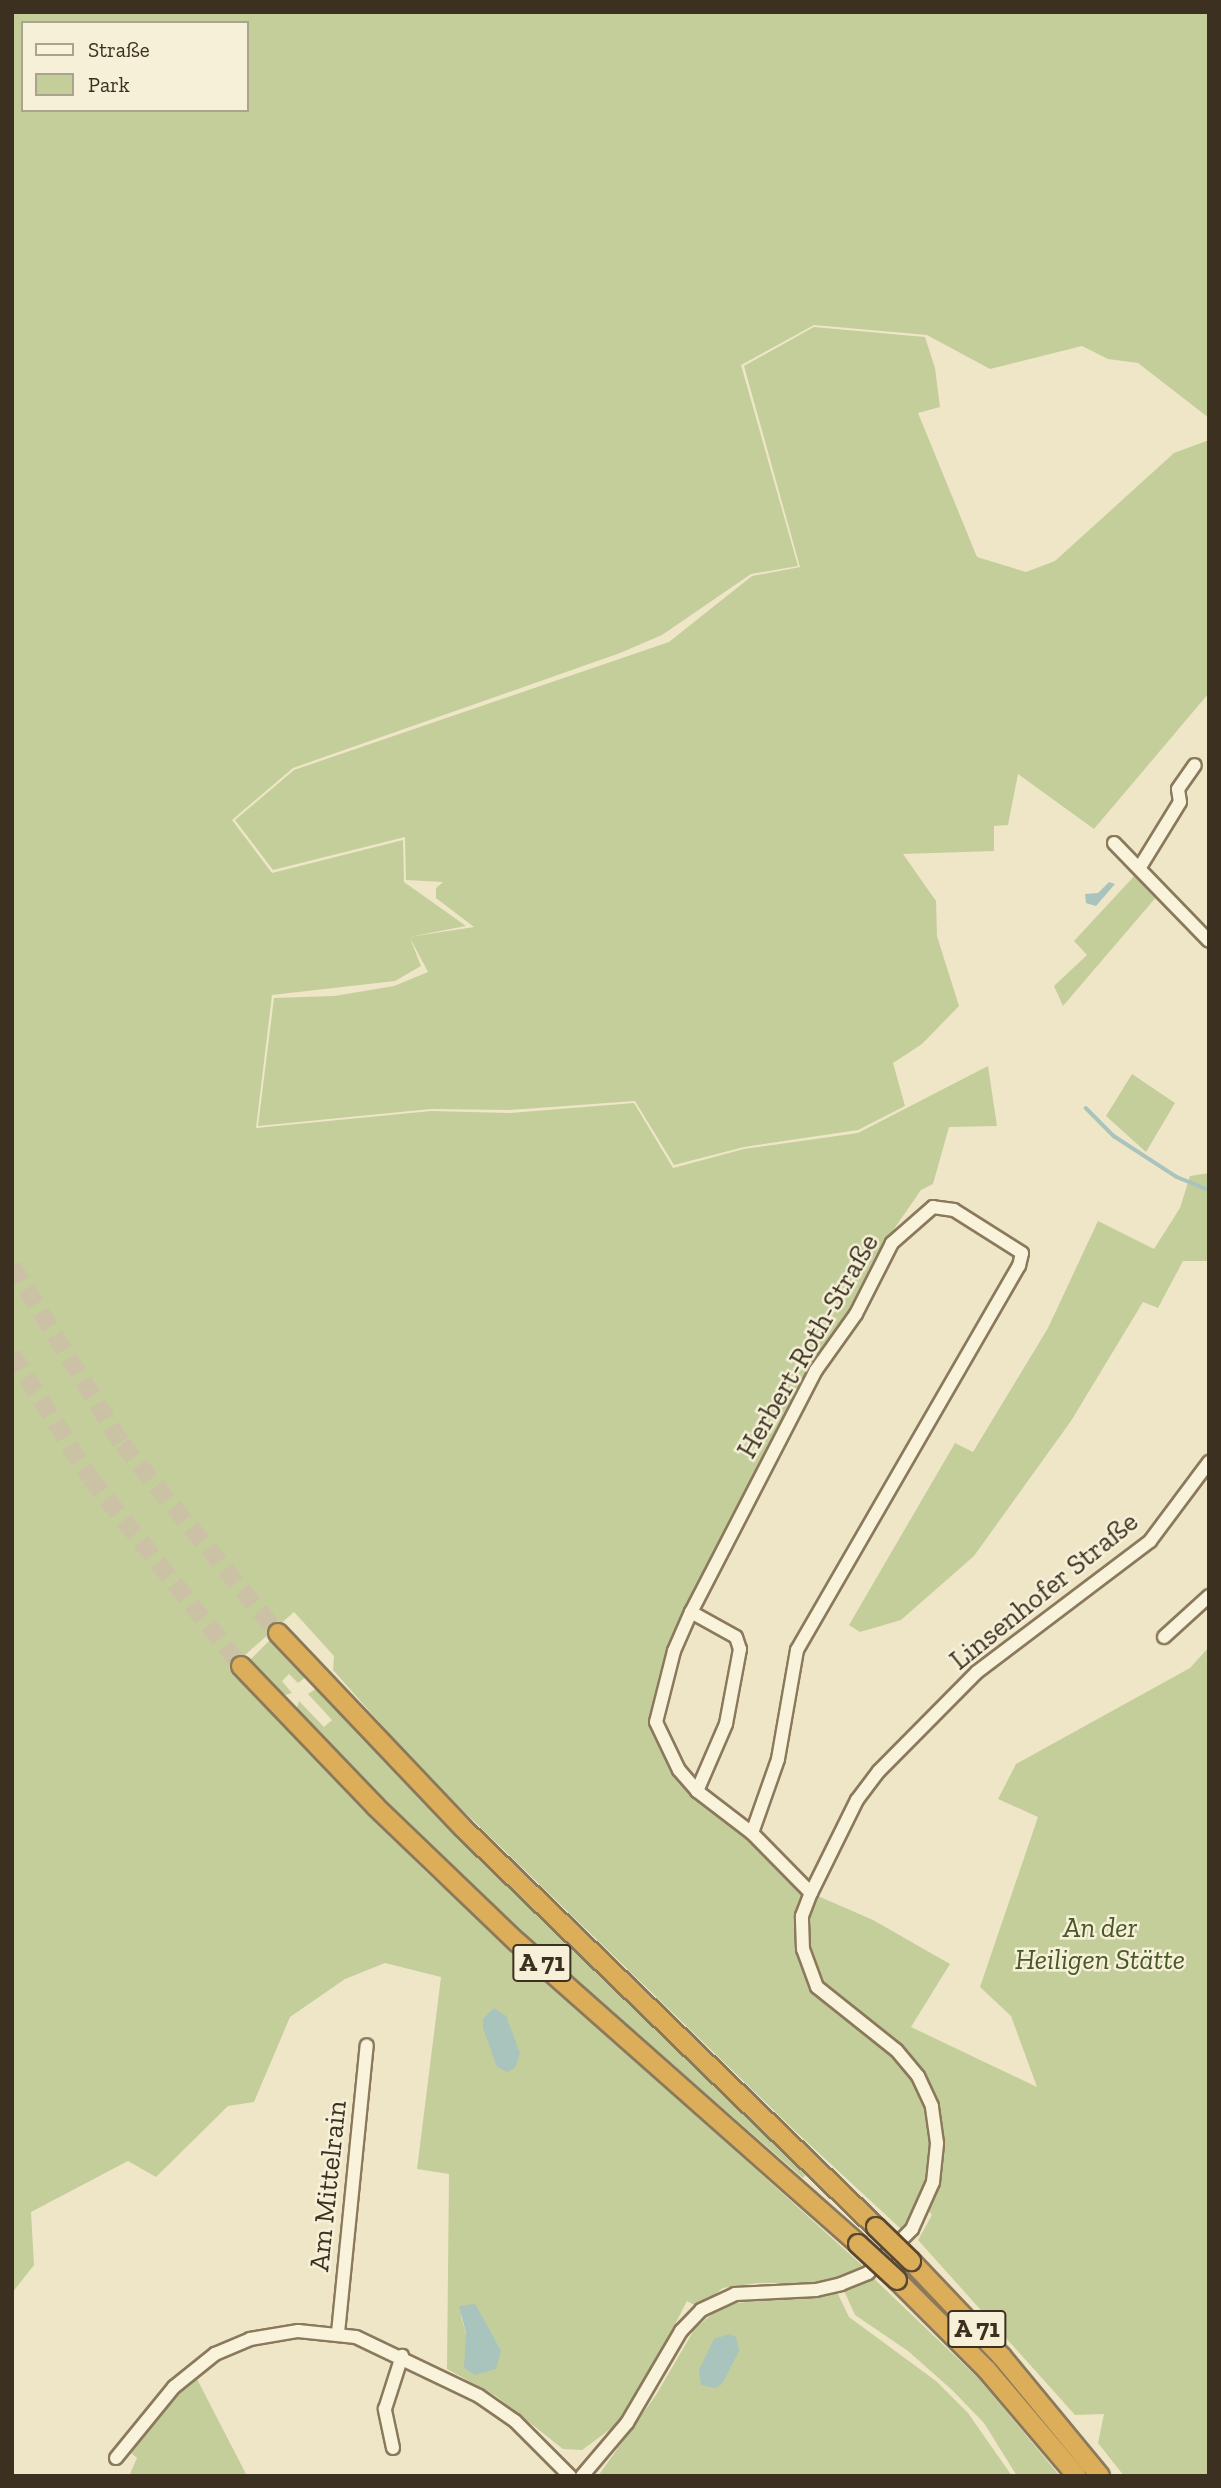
<!DOCTYPE html>
<meta charset="utf-8">
<style>
body{margin:0}
#map{position:relative;width:1221px;height:2488px;overflow:hidden;background:#efe6c8;font-family:"Zilla Slab",serif}
div>[style]{position:absolute}
[style*='--x']{left:calc(var(--x)*1px);top:calc(var(--y)*1px);width:calc(var(--w)*1px);rotate:calc(var(--a)*1deg)}
.green>*{inset:0;background:#c4ce9b}
.water>*{inset:0;background:#a9c3bd}
.stream>*{height:3.5px;margin:-1.75px;padding:0 1.75px;transform-origin:1.75px;border-radius:1.75px;background:#a9c3bd}
.highway-tunnel>*{height:18px;margin-top:-9px;transform-origin:0;background:repeating-linear-gradient(90deg,#cbc2a6 0 18px,transparent 0 27px)}
.roads{filter:drop-shadow(2px 0 #8b795c) drop-shadow(-2px 0 #8b795c) drop-shadow(0 2px #8b795c) drop-shadow(0 -2px #8b795c)}
.minor>*{height:12px;margin:-6px;padding:0 6px;transform-origin:6px;border-radius:6px;background:#f9f3db}
.highway>*{height:18px;margin:-9px;padding:0 9px;transform-origin:9px;border-radius:9px;background:#ddae59}
.bridges{filter:drop-shadow(2px 0 #594730) drop-shadow(-2px 0 #594730) drop-shadow(0 2px #594730) drop-shadow(0 -2px #594730)}
.highway-bridge>*{height:18px;margin:-9px;padding:0 9px;transform-origin:9px;border-radius:9px;background:#ddae59}
span{translate:-50% -50%;white-space:nowrap;text-align:center;line-height:1.15;-webkit-text-stroke:5px #f6f0d8;paint-order:stroke}
.shield-label span{padding:2px 5px;background:#f6f0d8;border:2px solid;border-radius:5px;-webkit-text-stroke-width:0}
.shield-label{font-size:26px;color:#3c3020;font-weight:700}
.street-label{font-size:28px;color:#3c3020}
.park-label{font-size:28px;color:#485827;font-style:italic}
.frame{position:absolute;inset:0;border:14px solid #3c3020;pointer-events:none}
.legend{position:absolute;left:21px;top:21px;width:228px;height:91px;box-sizing:border-box;background:#f6f0d8;border:2px solid #aca38e;margin:0;padding:9px 12px;list-style:none;font-size:21px;color:#3c3020}
.legend li{display:flex;align-items:center;gap:14px;height:35px}
.legend b{width:35px;border:2px solid #aca38e}
</style>
<div id="map">
<div class="green">
<i style="clip-path:polygon(evenodd,12px 12px,1209px 12px,1209px 418px,1138px 363px,1108px 359px,1082px 346px,990px 369px,927px 335px,814px 325px,741px 365px,798px 566px,751px 574px,662px 635px,620px 653px,293px 768px,232px 820px,272px 873px,403px 840px,404px 882px,466px 926px,409px 937px,474px 927px,436px 898px,436px 888px,443px 882px,406px 880px,405px 837px,273px 870px,235px 820px,294px 770px,669px 642px,752px 576px,800px 567px,744px 366px,814px 327px,925px 337px,935px 368px,940px 407px,918px 413px,977px 557px,1026px 572px,1055px 561px,1174px 453px,1209px 440px,1209px 693px,1094px 829px,1018px 774px,1008px 825px,994px 826px,994px 851px,903px 854px,936px 901px,937px 936px,959px 1006px,922px 1044px,893px 1063px,905px 1106px,858px 1130px,744px 1147px,674px 1165px,635px 1101px,510px 1110px,431px 1109px,258px 1126px,274px 998px,334px 996px,394px 986px,428px 972px,410px 938px,421px 966px,395px 981px,272px 995px,256px 1128px,431px 1111px,510px 1113px,634px 1103px,673px 1168px,744px 1149px,858px 1133px,988px 1066px,997px 1126px,949px 1127px,933px 1184px,921px 1190px,876px 1255px,846px 1319px,808px 1370px,684px 1612px,660px 1672px,650px 1715px,653px 1736px,672px 1770px,679px 1770px,811px 1893px,873px 1920px,950px 1964px,911px 2027px,1037px 2087px,1011px 2016px,980px 1987px,1038px 1817px,998px 1799px,1016px 1764px,1190px 1668px,1209px 1647px,1209px 2476px,1124px 2476px,1098px 2443px,1104px 2414px,1075px 2415px,918px 2240px,932px 2215px,925px 2206px,915px 2209px,901px 2229px,794px 2130px,422px 1771px,333px 1670px,334px 1656px,294px 1612px,229px 1669px,427px 1873px,864px 2267px,826px 2283px,758px 2283px,723px 2288px,698px 2307px,687px 2301px,637px 2398px,616px 2425px,582px 2450px,563px 2449px,496px 2396px,447px 2369px,449px 2174px,417px 2169px,441px 1977px,385px 1963px,345px 1979px,290px 2017px,254px 2102px,228px 2106px,156px 2177px,128px 2161px,31px 2212px,34px 2265px,12px 2293px,12px 12px,23px 23px,247px 23px,247px 110px,23px 110px,23px 23px,12px 12px,461px 2316px,481px 2316px,501px 2350px,466px 2334px,461px 2316px)"></i>
<i style="clip-path:polygon(1137px 873px,1158px 895px,1063px 1006px,1054px 986px,1087px 955px,1074px 941px)"></i>
<i style="clip-path:polygon(1132px 1074px,1175px 1103px,1146px 1152px,1106px 1116px)"></i>
<i style="clip-path:polygon(1209px 1173px,1209px 1261px,1183px 1261px,1158px 1308px,1143px 1302px,1071px 1421px,974px 1556px,901px 1620px,860px 1632px,849px 1625px,955px 1443px,973px 1452px,1048px 1328px,1098px 1221px,1154px 1249px,1180px 1208px,1190px 1176px)"></i>
<i style="clip-path:polygon(272px 1638px,307px 1676px,298px 1683px,289px 1674px,282px 1681px,292px 1693px,282px 1696px,250px 1660px)"></i>
<i style="clip-path:polygon(317px 1688px,400px 1776px,809px 2170px,803px 2178px,523px 1934px,381px 1801px,296px 1711px,299px 1701px,324px 1727px,332px 1720px,308px 1694px)"></i>
<i style="clip-path:polygon(868px 2273px,979px 2379px,1060px 2476px,1017px 2476px,984px 2423px,952px 2390px,908px 2351px,855px 2315px,841px 2284px)"></i>
<i style="clip-path:polygon(837px 2292px,849px 2317px,936px 2381px,968px 2413px,1012px 2476px,598px 2476px,656px 2395px,694px 2330px,714px 2312px,737px 2303px)"></i>
<i style="clip-path:polygon(197px 2379px,247px 2476px,129px 2476px,137px 2458px,130px 2452px,181px 2389px)"></i>
</div>
<div class="water">
<i style="clip-path:polygon(1109px 882px,1115px 884px,1096px 906px,1086px 903px,1085px 894px,1098px 893px)"></i>
<i style="clip-path:polygon(494px 2008px,506px 2016px,520px 2053px,515px 2068px,507px 2072px,497px 2067px,483px 2028px,483px 2019px)"></i>
<i style="clip-path:polygon(475px 2304px,501px 2350px,496px 2369px,475px 2375px,464px 2368px,466px 2333px,459px 2306px)"></i>
<i style="clip-path:polygon(730px 2334px,736px 2337px,739px 2351px,722px 2384px,715px 2388px,701px 2385px,699px 2370px,714px 2339px)"></i>
</div>
<div class="stream">
<i style="--x:1086;--y:1108;--w:40;--a:45"></i>
<i style="--x:1114;--y:1136;--w:75;--a:33.1"></i>
<i style="--x:1177;--y:1177;--w:35;--a:22"></i>
</div>
<div class="highway-tunnel">
<i style="--x:12;--y:1266;--w:209;--a:58.3"></i>
<i style="--x:122;--y:1444;--w:245;--a:50.5"></i>
<i style="--x:12;--y:1354;--w:146;--a:57.8"></i>
<i style="--x:90;--y:1478;--w:241;--a:51.2"></i>
</div>
<div class="roads">
<div class="minor">
<i style="--x:1114;--y:843;--w:136;--a:45.9"></i>
<i style="--x:1140;--y:867;--w:76;--a:-58.4"></i>
<i style="--x:1180;--y:802;--w:13;--a:-99"></i>
<i style="--x:1178;--y:789;--w:29;--a:-55"></i>
<i style="--x:691;--y:1612;--w:51;--a:29.1"></i>
<i style="--x:736;--y:1637;--w:13;--a:72"></i>
<i style="--x:740;--y:1649;--w:76;--a:100.6"></i>
<i style="--x:726;--y:1724;--w:73;--a:113.4"></i>
<i style="--x:1164;--y:1637;--w:61;--a:-42.3"></i>
<i style="--x:752;--y:1833;--w:78;--a:-70.6"></i>
<i style="--x:778;--y:1759;--w:111;--a:-80.1"></i>
<i style="--x:797;--y:1650;--w:444;--a:-60"></i>
<i style="--x:1019;--y:1266;--w:13;--a:-77"></i>
<i style="--x:1022;--y:1253;--w:80;--a:-147.7"></i>
<i style="--x:954;--y:1210;--w:21;--a:-172"></i>
<i style="--x:933;--y:1207;--w:55;--a:138.7"></i>
<i style="--x:892;--y:1243;--w:80;--a:116.9"></i>
<i style="--x:856;--y:1314;--w:69;--a:125.5"></i>
<i style="--x:816;--y:1370;--w:272;--a:117.3"></i>
<i style="--x:691;--y:1612;--w:43;--a:113.6"></i>
<i style="--x:674;--y:1651;--w:73;--a:104.2"></i>
<i style="--x:656;--y:1722;--w:53;--a:64.4"></i>
<i style="--x:679;--y:1770;--w:28;--a:49"></i>
<i style="--x:697;--y:1791;--w:69;--a:37.4"></i>
<i style="--x:752;--y:1833;--w:84;--a:45.5"></i>
<i style="--x:338;--y:2333;--w:289;--a:-84.3"></i>
<i style="--x:393;--y:2448;--w:40;--a:-102"></i>
<i style="--x:385;--y:2409;--w:56;--a:-72.2"></i>
<i style="--x:116;--y:2458;--w:92;--a:-50.8"></i>
<i style="--x:174;--y:2387;--w:53;--a:-38.8"></i>
<i style="--x:215;--y:2354;--w:38;--a:-23"></i>
<i style="--x:250;--y:2339;--w:49;--a:-9.5"></i>
<i style="--x:298;--y:2331;--w:58;--a:5.9"></i>
<i style="--x:356;--y:2337;--w:136;--a:25.6"></i>
<i style="--x:479;--y:2396;--w:44;--a:34.8"></i>
<i style="--x:515;--y:2421;--w:78;--a:45"></i>
<i style="--x:582;--y:2476;--w:70;--a:-49.7"></i>
<i style="--x:627;--y:2423;--w:107;--a:-59.6"></i>
<i style="--x:681;--y:2331;--w:29;--a:-46"></i>
<i style="--x:701;--y:2310;--w:38;--a:-25"></i>
<i style="--x:735;--y:2294;--w:81;--a:-2.8"></i>
<i style="--x:816;--y:2290;--w:26;--a:-13"></i>
<i style="--x:841;--y:2284;--w:29;--a:-22"></i>
<i style="--x:868;--y:2273;--w:62;--a:-45"></i>
<i style="--x:912;--y:2229;--w:51;--a:-65.9"></i>
<i style="--x:933;--y:2182;--w:39;--a:-84"></i>
<i style="--x:937;--y:2143;--w:37;--a:-98"></i>
<i style="--x:932;--y:2106;--w:33;--a:-115"></i>
<i style="--x:918;--y:2076;--w:34;--a:-130"></i>
<i style="--x:896;--y:2050;--w:101;--a:-141.4"></i>
<i style="--x:817;--y:1987;--w:40;--a:-110.2"></i>
<i style="--x:803;--y:1949;--w:33;--a:-92"></i>
<i style="--x:802;--y:1916;--w:25;--a:-69"></i>
<i style="--x:811;--y:1893;--w:104;--a:-63.7"></i>
<i style="--x:857;--y:1800;--w:36;--a:-53"></i>
<i style="--x:879;--y:1771;--w:139;--a:-45.3"></i>
<i style="--x:977;--y:1672;--w:217;--a:-37.1"></i>
<i style="--x:1150;--y:1541;--w:99;--a:-53.2"></i>
</div>
<div class="highway">
<i style="--x:278;--y:1633;--w:269;--a:46.5"></i>
<i style="--x:463;--y:1828;--w:574;--a:44.01"></i>
<i style="--x:241;--y:1666;--w:195;--a:46.2"></i>
<i style="--x:376;--y:1807;--w:195;--a:43.8"></i>
<i style="--x:517;--y:1942;--w:456;--a:41.5"></i>
<i style="--x:911;--y:2261;--w:132;--a:46.5"></i>
<i style="--x:1002;--y:2357;--w:154;--a:50.5"></i>
<i style="--x:897;--y:2280;--w:127;--a:45"></i>
<i style="--x:987;--y:2370;--w:139;--a:49.7"></i>
</div>
</div>
<div class="bridges">
<div class="highway-bridge">
<i style="--x:876;--y:2227;--w:49;--a:44.2"></i>
<i style="--x:858;--y:2244;--w:53;--a:42.7"></i>
</div>
</div>
<div class="shield-label">
<span style="left:542px;top:1963px">A 71</span>
<span style="left:977px;top:2329px">A 71</span>
</div>
<div class="street-label">
<span style="left:808px;top:1346px;rotate:-60deg">Herbert-Roth-Straße</span>
<span style="left:1044px;top:1591px;rotate:-39deg">Linsenhofer Straße</span>
<span style="left:328px;top:2186px;rotate:-84deg">Am Mittelrain</span>
</div>
<div class="park-label">
<span style="left:1100px;top:1944px">An der<br>Heiligen Stätte</span>
</div>
<div class="frame"></div>
<ul class="legend">
<li><b style="height:9px;background:#f9f3db"></b>Straße</li>
<li><b style="height:19px;background:#c4ce9b"></b>Park</li>
</ul>
</div>
